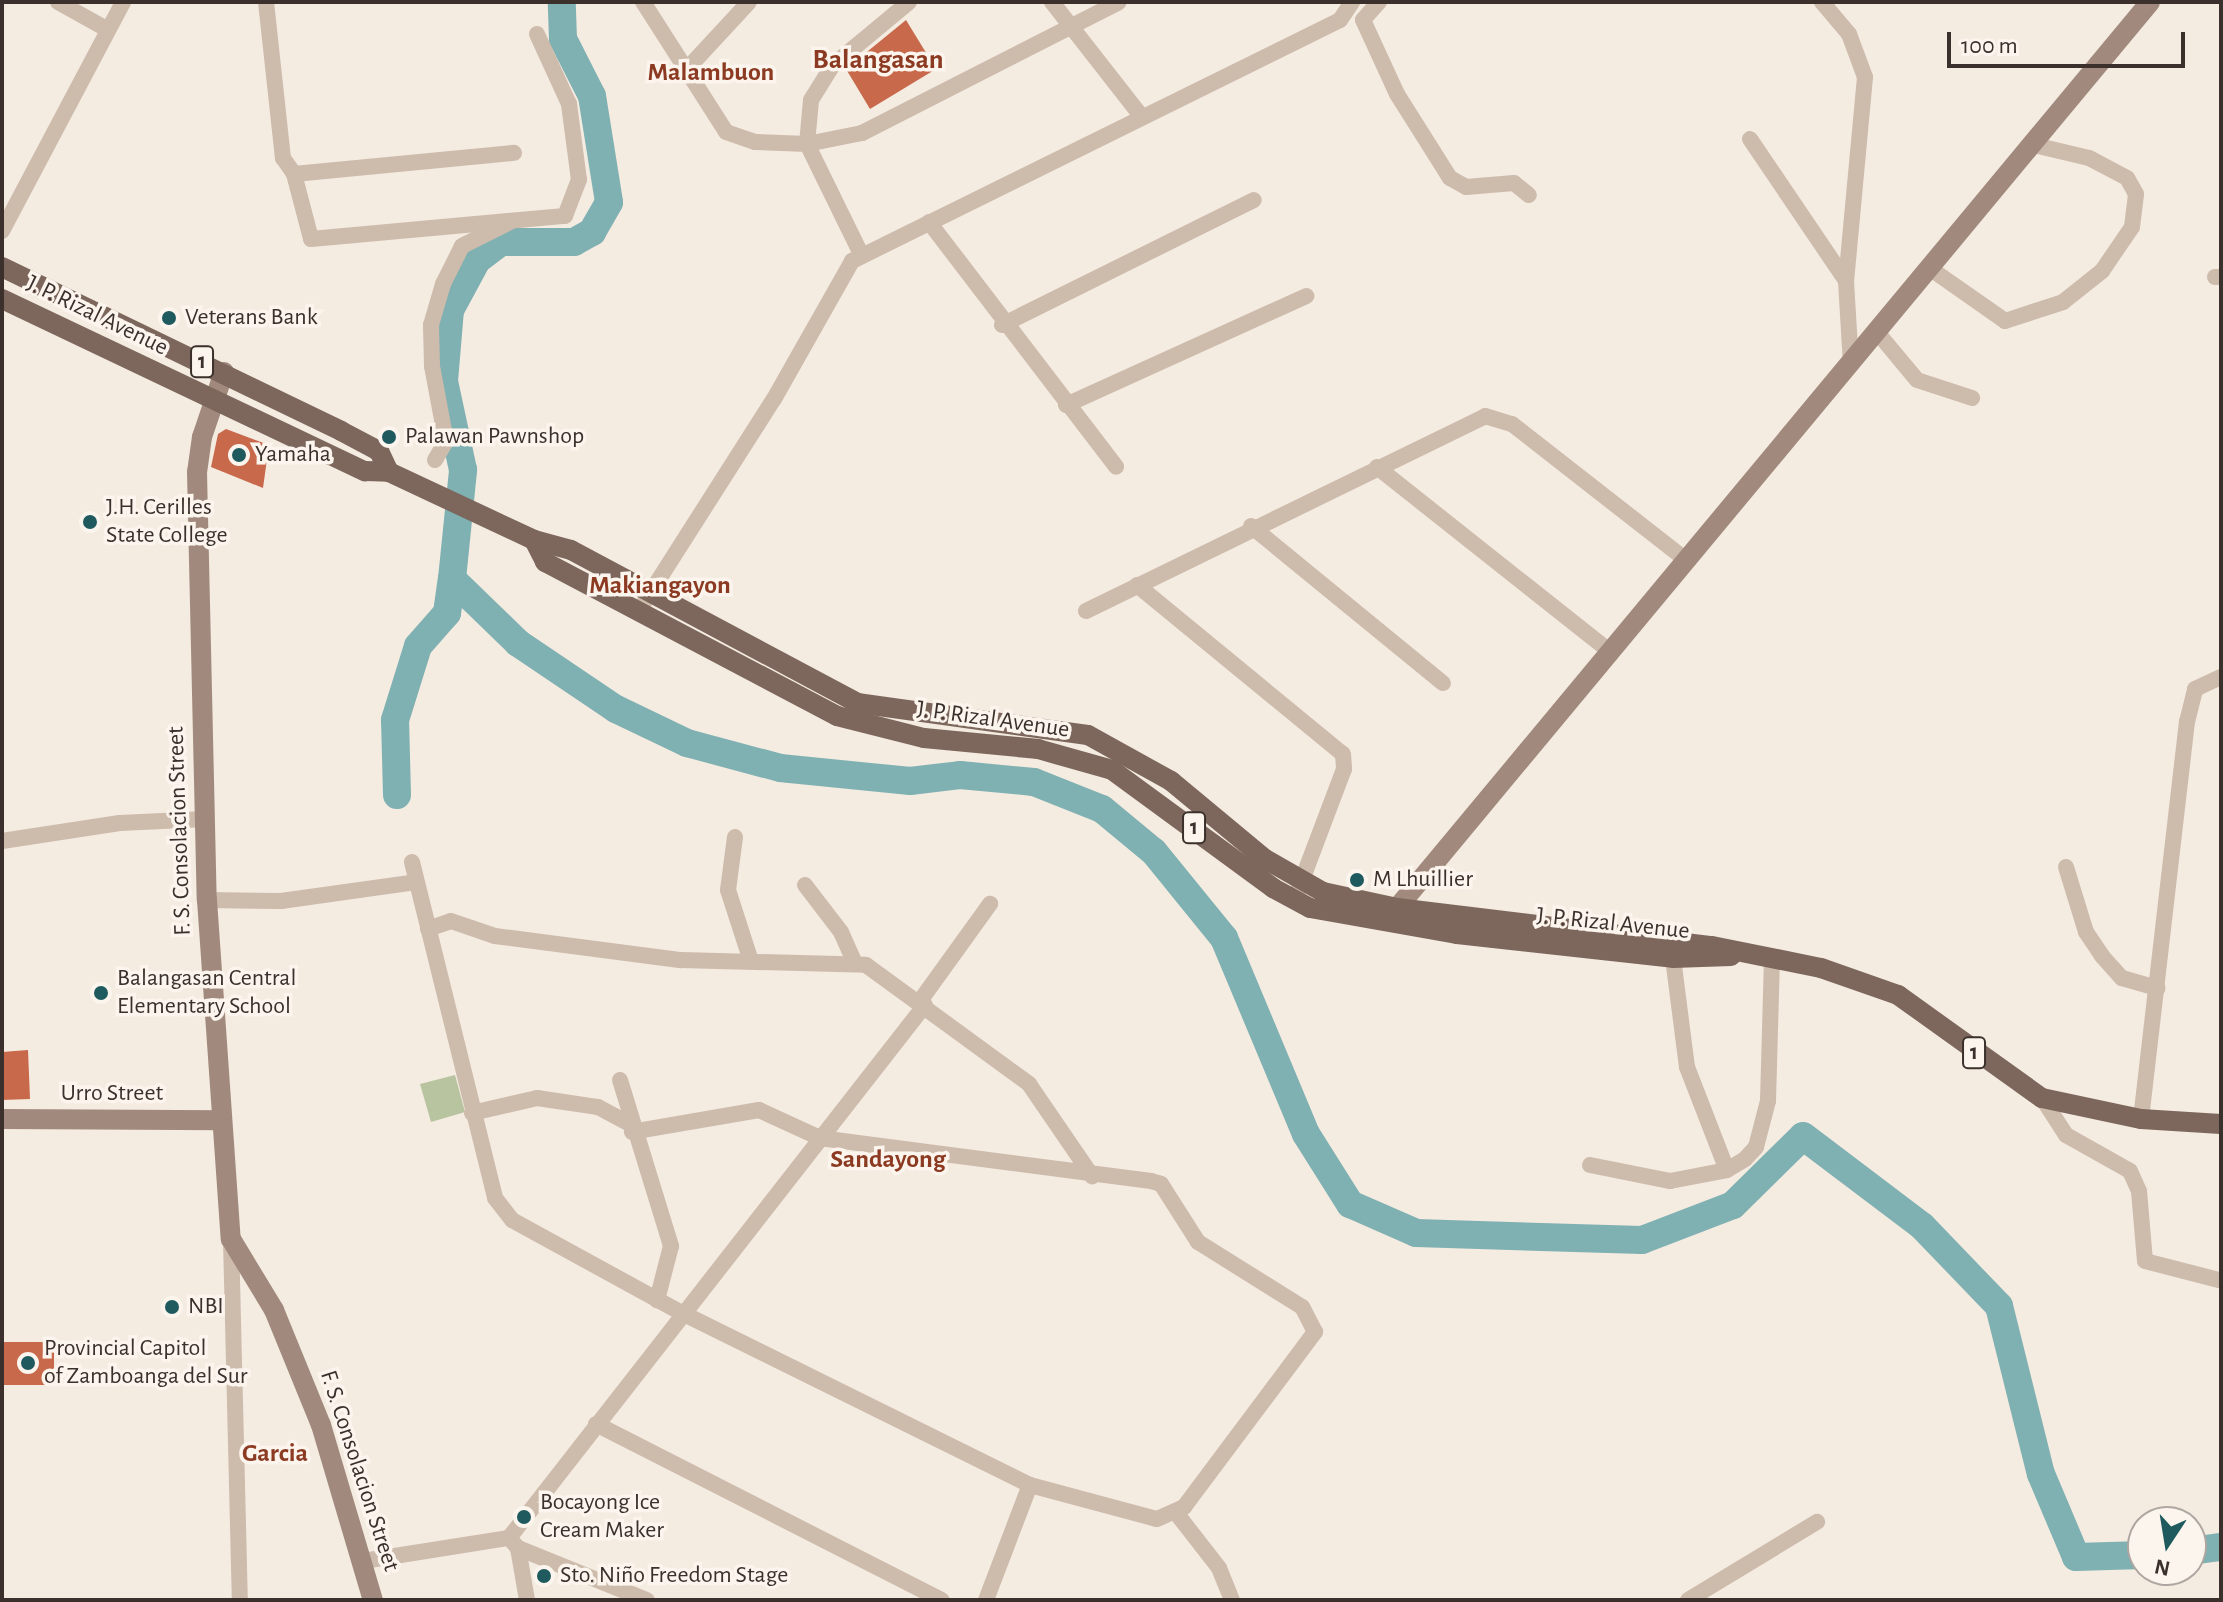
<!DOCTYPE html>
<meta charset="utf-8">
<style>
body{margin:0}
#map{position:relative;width:2223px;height:1602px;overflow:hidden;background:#f4ebe1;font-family:"Alegreya Sans",sans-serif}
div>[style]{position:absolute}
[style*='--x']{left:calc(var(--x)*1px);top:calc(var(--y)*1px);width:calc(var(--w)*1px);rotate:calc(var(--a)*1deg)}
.green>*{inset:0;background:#b8c4a0}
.river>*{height:28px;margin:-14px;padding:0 14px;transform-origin:14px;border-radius:14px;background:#7fb0b2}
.building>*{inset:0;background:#c8694b}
.street>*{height:16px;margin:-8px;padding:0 8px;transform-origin:8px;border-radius:8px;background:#cdbbac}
.secondary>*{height:20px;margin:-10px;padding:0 10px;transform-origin:10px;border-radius:10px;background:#a18a7d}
.primary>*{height:20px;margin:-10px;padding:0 10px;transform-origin:10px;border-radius:10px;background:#7d675c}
.dots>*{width:22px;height:22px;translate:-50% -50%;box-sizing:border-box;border:4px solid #fbf5ee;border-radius:50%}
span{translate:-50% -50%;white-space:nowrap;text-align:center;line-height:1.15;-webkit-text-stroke:7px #fbf5ee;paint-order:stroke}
.shield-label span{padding:2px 6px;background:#fbf5ee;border:2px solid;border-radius:6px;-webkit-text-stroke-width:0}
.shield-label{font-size:22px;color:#3b302b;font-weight:700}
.street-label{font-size:24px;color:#3b302b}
.poi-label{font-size:24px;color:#3b302b}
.left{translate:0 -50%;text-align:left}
.neighbourhood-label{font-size:26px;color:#8c3b22;font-weight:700}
.quarter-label{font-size:28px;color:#8c3b22;font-weight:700}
.frame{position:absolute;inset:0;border:4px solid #3b302b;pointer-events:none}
.north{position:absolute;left:2127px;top:1506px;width:80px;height:80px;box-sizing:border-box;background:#fbf5ee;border:2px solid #aea6a0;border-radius:50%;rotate:192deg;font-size:22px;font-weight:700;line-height:32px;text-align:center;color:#3b302b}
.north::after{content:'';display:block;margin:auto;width:28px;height:36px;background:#1f5a5e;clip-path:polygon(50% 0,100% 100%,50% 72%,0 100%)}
.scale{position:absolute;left:1947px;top:32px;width:238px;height:36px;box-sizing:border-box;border:4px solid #3b302b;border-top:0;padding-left:10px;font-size:24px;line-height:28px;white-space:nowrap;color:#3b302b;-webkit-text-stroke:6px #fbf5ee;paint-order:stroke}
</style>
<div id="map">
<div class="green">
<i style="clip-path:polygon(455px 1075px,465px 1112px,431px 1122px,420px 1084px)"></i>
</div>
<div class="river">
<i style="--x:452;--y:579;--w:92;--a:44.1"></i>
<i style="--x:518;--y:643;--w:118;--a:34"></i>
<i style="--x:616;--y:709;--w:79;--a:25.6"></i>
<i style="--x:687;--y:743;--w:96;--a:15"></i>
<i style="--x:780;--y:768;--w:131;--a:5.7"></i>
<i style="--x:910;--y:781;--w:50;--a:-6.8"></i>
<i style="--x:960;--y:775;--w:74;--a:5.4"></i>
<i style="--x:1034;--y:782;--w:73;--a:21.7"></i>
<i style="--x:1102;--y:809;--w:67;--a:39.6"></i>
<i style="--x:1154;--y:852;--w:111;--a:50.9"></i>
<i style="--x:1224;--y:938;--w:212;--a:67.3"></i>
<i style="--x:1306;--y:1134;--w:83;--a:57.8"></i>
<i style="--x:1350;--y:1204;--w:72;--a:23.7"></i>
<i style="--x:1416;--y:1233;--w:226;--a:1.8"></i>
<i style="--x:1642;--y:1240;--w:97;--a:-21"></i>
<i style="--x:1733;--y:1205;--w:98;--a:-44.6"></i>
<i style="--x:1803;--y:1136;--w:149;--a:37.1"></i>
<i style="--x:1922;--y:1226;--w:111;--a:46.1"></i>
<i style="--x:1999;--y:1306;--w:173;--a:76"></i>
<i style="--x:2041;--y:1474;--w:90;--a:67.1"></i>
<i style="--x:2076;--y:1557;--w:67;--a:-1.7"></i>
<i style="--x:397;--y:795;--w:75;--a:-91.5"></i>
<i style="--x:395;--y:720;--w:77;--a:-72.7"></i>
<i style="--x:418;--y:646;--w:44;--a:-48.7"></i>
<i style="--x:447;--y:613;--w:34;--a:-82"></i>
<i style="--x:452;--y:579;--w:110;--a:-84.2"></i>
<i style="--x:463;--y:470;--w:91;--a:-102.1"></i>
<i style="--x:444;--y:381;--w:71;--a:-85.2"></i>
<i style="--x:450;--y:310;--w:57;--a:-61.6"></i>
<i style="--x:477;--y:260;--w:30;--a:-37"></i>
<i style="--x:501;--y:242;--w:73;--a:0"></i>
<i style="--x:574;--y:242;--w:21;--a:-29"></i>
<i style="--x:592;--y:232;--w:34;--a:-60"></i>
<i style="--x:609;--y:202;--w:107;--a:-99.1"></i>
<i style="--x:592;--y:96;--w:64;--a:-117"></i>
<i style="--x:563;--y:39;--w:37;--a:-92"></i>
<i style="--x:2191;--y:1551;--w:30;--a:-8"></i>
</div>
<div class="building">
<i style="clip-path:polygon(906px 20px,936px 69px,870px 109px,846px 69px)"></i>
<i style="clip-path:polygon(226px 429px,269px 445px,263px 488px,211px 467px,218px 434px)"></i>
<i style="clip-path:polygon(28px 1050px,30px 1099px,2px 1100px,2px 1052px)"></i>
<i style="clip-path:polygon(2px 1342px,54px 1342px,54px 1385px,2px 1385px)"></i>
</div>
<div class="street">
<i style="--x:58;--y:2;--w:54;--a:29"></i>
<i style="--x:266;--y:2;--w:157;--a:83.8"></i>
<i style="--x:283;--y:158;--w:19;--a:55"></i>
<i style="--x:294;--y:174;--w:67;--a:75.3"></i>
<i style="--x:311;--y:239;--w:255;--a:-5.2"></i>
<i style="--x:565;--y:216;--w:39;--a:-69"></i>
<i style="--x:579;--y:180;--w:77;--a:-97.5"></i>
<i style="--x:569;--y:104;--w:77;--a:-114.6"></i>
<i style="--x:643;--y:2;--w:154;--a:57.4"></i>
<i style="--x:726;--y:132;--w:31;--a:19"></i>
<i style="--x:755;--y:142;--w:52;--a:2.2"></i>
<i style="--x:807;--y:144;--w:56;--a:-11.3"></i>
<i style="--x:862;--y:133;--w:288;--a:-27"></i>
<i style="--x:1052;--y:2;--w:146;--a:52"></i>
<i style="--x:1379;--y:2;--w:24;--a:132"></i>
<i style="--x:1363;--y:20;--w:81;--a:65.3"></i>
<i style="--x:1397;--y:94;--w:99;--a:57.8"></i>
<i style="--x:1450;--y:178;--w:18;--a:29"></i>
<i style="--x:1466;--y:187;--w:48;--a:-4.8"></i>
<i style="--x:1514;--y:183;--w:19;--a:39"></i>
<i style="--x:1822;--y:2;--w:42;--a:49.8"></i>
<i style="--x:1849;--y:34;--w:46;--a:69.6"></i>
<i style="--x:1865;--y:77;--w:205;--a:95.3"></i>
<i style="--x:1846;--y:281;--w:84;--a:86.6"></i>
<i style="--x:687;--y:69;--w:91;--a:-47.2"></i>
<i style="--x:1750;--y:139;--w:171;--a:55.9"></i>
<i style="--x:294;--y:174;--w:221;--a:-5.5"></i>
<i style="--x:929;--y:222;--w:308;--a:52.6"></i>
<i style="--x:2;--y:231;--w:259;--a:-62.1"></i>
<i style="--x:861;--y:254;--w:123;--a:-116.1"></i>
<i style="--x:807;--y:144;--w:44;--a:-84.8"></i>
<i style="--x:811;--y:100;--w:40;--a:-58"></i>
<i style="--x:832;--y:66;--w:100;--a:-39.7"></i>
<i style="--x:1928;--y:267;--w:94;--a:35"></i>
<i style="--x:2005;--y:321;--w:61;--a:-18.1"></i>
<i style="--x:2063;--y:302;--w:50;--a:-38.5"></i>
<i style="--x:2102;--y:271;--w:53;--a:-55.7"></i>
<i style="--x:2132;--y:227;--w:33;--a:-83"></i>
<i style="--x:2136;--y:194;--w:18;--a:-119"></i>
<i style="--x:2127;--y:178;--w:43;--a:-152.2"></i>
<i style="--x:2089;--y:158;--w:61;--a:-166.7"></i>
<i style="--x:2215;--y:277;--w:6;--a:0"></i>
<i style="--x:1002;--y:325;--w:281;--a:-26.4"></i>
<i style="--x:1877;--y:332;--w:62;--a:50.2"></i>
<i style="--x:1917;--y:380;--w:58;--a:18.1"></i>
<i style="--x:1066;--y:405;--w:264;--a:-24.4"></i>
<i style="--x:435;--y:460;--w:22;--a:-60"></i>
<i style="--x:446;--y:441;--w:76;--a:-100.6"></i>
<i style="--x:432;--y:366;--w:41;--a:-91.4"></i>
<i style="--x:431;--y:325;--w:43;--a:-73.7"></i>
<i style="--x:443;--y:284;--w:42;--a:-63.4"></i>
<i style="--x:462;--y:246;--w:54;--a:-26.6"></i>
<i style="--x:1377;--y:467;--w:298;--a:38.4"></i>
<i style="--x:1251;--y:526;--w:248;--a:39.3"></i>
<i style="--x:1137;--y:585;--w:266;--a:39.4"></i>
<i style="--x:1343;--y:754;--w:15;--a:86"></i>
<i style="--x:1344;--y:769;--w:141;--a:110.7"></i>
<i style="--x:640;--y:609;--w:249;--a:-57.5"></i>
<i style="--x:774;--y:399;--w:159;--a:-60.5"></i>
<i style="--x:852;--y:261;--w:544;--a:-26.28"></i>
<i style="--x:1340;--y:20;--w:22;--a:-56"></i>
<i style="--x:1086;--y:611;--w:444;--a:-26"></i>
<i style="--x:1485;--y:416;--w:28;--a:17"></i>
<i style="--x:1512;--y:424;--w:221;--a:38"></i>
<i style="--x:735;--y:837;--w:53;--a:97.5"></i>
<i style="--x:728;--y:890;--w:75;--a:72.1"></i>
<i style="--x:2;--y:841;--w:119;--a:-8.7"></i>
<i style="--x:120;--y:823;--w:85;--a:-2.7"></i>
<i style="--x:412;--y:862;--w:346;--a:76.1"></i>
<i style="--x:495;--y:1198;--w:28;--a:52"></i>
<i style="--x:512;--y:1220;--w:192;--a:28.7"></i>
<i style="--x:680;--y:1312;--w:390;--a:26.3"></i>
<i style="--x:1030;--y:1485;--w:131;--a:15"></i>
<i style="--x:1157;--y:1519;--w:30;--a:-24"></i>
<i style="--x:1184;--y:1507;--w:219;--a:-53.2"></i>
<i style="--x:1315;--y:1332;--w:28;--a:-117"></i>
<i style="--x:1302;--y:1307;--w:123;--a:-148"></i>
<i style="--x:1198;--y:1242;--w:69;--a:-122.5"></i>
<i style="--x:1161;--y:1184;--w:10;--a:-163"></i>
<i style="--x:1151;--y:1181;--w:334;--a:-172.6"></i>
<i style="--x:820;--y:1138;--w:67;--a:-155.3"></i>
<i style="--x:759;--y:1110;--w:129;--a:170.2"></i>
<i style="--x:2066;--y:867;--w:68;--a:72.9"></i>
<i style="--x:2086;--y:932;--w:29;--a:56"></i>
<i style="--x:2102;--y:956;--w:30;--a:48"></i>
<i style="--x:2122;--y:978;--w:37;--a:16"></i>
<i style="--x:805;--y:885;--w:59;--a:52.5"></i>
<i style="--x:841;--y:932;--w:32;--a:66"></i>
<i style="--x:207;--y:900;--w:74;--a:0.8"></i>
<i style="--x:281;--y:901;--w:136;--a:-8"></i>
<i style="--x:428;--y:929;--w:24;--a:-19"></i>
<i style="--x:451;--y:921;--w:46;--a:18.8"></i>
<i style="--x:495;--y:936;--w:188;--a:7.4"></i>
<i style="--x:681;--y:960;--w:185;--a:1.5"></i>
<i style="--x:866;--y:965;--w:202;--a:36.1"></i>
<i style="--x:1029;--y:1084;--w:112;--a:55.6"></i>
<i style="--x:1673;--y:958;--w:110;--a:82.7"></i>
<i style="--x:1687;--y:1067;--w:110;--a:68.8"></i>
<i style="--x:920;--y:1001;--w:120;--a:-54.2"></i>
<i style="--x:620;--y:1080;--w:174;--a:72.9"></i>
<i style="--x:671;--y:1246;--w:56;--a:104.5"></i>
<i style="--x:2042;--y:1098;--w:44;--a:57"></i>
<i style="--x:2066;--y:1135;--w:73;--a:29.4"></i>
<i style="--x:2130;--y:1171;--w:22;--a:66"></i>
<i style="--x:2139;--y:1191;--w:70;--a:85.1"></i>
<i style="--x:2145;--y:1261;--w:76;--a:14.4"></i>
<i style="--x:472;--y:1113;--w:67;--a:-13"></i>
<i style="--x:537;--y:1098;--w:62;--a:8.4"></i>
<i style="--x:598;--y:1107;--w:36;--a:28"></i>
<i style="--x:2141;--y:1119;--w:400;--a:-83.4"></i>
<i style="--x:2187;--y:722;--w:34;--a:-76"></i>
<i style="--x:2195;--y:689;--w:29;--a:-25"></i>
<i style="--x:1590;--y:1165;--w:82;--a:11.3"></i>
<i style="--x:1670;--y:1181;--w:58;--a:-10.9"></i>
<i style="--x:1727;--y:1170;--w:21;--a:-31"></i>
<i style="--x:1745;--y:1159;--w:16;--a:-47"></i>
<i style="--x:1756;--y:1147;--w:48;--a:-75.4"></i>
<i style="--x:1768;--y:1101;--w:141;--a:-88.4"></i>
<i style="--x:231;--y:1239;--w:361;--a:88.6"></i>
<i style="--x:596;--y:1424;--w:388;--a:27"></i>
<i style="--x:1177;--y:1514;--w:68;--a:52.1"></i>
<i style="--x:1219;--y:1568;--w:35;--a:68"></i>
<i style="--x:509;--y:1538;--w:13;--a:48"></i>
<i style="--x:518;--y:1548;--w:139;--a:22"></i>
<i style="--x:518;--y:1548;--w:53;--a:80.2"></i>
<i style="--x:363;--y:1561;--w:148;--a:-9"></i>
<i style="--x:509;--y:1538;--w:676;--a:-52.03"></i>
<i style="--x:986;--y:1600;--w:123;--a:-69.1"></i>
<i style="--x:1688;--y:1600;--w:151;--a:-31.2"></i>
</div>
<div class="secondary">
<i style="--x:224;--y:372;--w:69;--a:108.7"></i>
<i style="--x:202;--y:437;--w:35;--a:98"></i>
<i style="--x:197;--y:472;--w:428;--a:88.7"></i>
<i style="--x:207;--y:900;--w:340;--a:86"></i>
<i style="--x:231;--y:1239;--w:83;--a:58.8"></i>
<i style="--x:274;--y:1310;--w:124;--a:67.8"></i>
<i style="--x:321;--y:1425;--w:183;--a:73.5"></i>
<i style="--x:1388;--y:919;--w:1192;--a:-50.27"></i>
<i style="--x:2;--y:1119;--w:220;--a:0.3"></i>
</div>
<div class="primary">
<i style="--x:2;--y:267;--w:377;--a:25.8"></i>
<i style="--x:341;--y:431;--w:43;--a:27.8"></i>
<i style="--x:379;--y:451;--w:23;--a:65"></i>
<i style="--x:2;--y:299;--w:402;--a:25.4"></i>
<i style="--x:365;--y:471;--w:24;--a:2"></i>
<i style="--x:389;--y:472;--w:160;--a:25.1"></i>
<i style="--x:534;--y:540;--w:38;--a:15"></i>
<i style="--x:571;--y:550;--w:324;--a:28.1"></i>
<i style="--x:857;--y:703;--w:233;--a:7.9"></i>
<i style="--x:1088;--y:735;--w:95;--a:29"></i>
<i style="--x:1171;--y:781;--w:122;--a:39.7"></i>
<i style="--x:1265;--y:859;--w:67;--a:29.6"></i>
<i style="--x:1323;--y:892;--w:76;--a:12.2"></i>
<i style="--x:1397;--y:908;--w:317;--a:6.9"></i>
<i style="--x:1712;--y:946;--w:111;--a:11.4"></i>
<i style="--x:1821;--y:968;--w:82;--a:19.3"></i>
<i style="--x:1898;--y:995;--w:177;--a:35.6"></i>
<i style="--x:2042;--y:1098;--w:101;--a:12"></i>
<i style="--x:2141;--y:1119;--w:80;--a:3.6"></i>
<i style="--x:534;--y:540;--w:25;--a:63"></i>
<i style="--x:545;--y:562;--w:330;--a:27.8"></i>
<i style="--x:837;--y:716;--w:90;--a:14.2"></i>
<i style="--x:924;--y:738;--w:115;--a:5.5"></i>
<i style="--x:1038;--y:749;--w:77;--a:15.8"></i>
<i style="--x:1112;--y:770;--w:200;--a:36.2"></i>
<i style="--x:1273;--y:888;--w:42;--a:28.4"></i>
<i style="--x:1310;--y:908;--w:149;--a:10"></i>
<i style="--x:1457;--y:934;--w:217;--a:6.3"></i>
<i style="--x:1673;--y:958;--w:58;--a:-2"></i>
</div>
<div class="dots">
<i style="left:169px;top:318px;background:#1f5a5e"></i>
<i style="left:389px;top:437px;background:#1f5a5e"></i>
<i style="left:239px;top:455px;background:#1f5a5e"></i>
<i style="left:90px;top:522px;background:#1f5a5e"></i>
<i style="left:1357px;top:880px;background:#1f5a5e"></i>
<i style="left:101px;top:993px;background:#1f5a5e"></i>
<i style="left:172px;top:1307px;background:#1f5a5e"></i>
<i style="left:28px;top:1363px;background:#1f5a5e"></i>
<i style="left:524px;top:1517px;background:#1f5a5e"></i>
<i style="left:544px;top:1576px;background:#1f5a5e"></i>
</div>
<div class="shield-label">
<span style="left:202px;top:362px">1</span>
<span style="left:1194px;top:828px">1</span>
<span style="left:1974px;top:1053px">1</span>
</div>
<div class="street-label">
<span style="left:97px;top:316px;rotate:26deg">J. P. Rizal Avenue</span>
<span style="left:993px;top:720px;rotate:8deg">J. P. Rizal Avenue</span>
<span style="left:180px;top:831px;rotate:-92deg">F. S. Consolacion Street</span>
<span style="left:1613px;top:924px;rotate:6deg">J. P. Rizal Avenue</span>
<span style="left:112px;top:1094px">Urro Street</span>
<span style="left:359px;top:1471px;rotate:72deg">F. S. Consolacion Street</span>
</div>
<div class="poi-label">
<span class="left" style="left:185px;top:318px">Veterans Bank</span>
<span class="left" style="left:405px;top:437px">Palawan Pawnshop</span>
<span class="left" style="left:255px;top:455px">Yamaha</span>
<span class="left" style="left:106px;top:522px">J.H. Cerilles<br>State College</span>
<span class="left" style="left:1373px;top:880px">M Lhuillier</span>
<span class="left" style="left:117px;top:993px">Balangasan Central<br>Elementary School</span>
<span class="left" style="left:188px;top:1307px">NBI</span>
<span class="left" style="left:44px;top:1363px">Provincial Capitol<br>of Zamboanga del Sur</span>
<span class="left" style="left:540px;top:1517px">Bocayong Ice<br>Cream Maker</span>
<span class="left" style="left:560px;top:1576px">Sto. Niño Freedom Stage</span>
</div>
<div class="neighbourhood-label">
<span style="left:711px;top:73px">Malambuon</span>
<span style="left:660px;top:586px">Makiangayon</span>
<span style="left:888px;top:1160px">Sandayong</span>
<span style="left:275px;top:1454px">Garcia</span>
</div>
<div class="quarter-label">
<span style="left:878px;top:60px">Balangasan</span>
</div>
<div class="frame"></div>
<div class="north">N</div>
<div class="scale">100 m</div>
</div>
